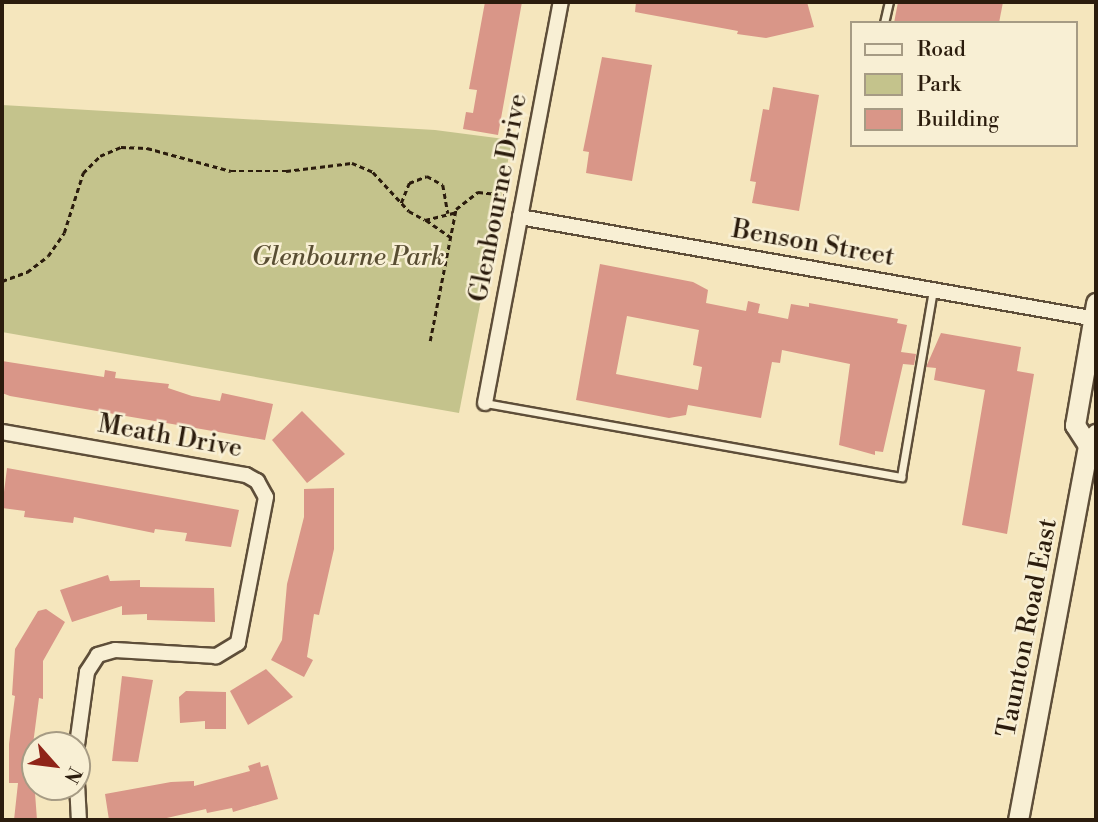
<!DOCTYPE html>
<style>
body{margin:0}
#map{position:relative;width:1098px;height:822px;overflow:hidden;background:#f5e6bd;font-family:"Libre Bodoni",serif}
div>[style]{position:absolute}
[style*='--x']{left:calc(var(--x)*1px);top:calc(var(--y)*1px);width:calc(var(--w)*1px);rotate:calc(var(--a)*1deg)}
.green>*{inset:0;background:#c4c38c}
.building>*{inset:0;background:#d99688}
.path>*{height:2.5px;margin-top:-1.25px;transform-origin:0;background:repeating-linear-gradient(90deg,#2b1c0d 0 5px,transparent 0 8.5px)}
.roads{filter:drop-shadow(2px 0 #5e4e39) drop-shadow(-2px 0 #5e4e39) drop-shadow(0 2px #5e4e39) drop-shadow(0 -2px #5e4e39)}
.lane>*{height:7px;margin:-3.5px;padding:0 3.5px;transform-origin:3.5px;border-radius:3.5px;background:#f8efd4}
.street>*{height:14px;margin:-7px;padding:0 7px;transform-origin:7px;border-radius:7px;background:#f8efd4}
.secondary>*{height:19px;margin:-9.5px;padding:0 9.5px;transform-origin:9.5px;border-radius:9.5px;background:#f8efd4}
span{translate:-50% -50%;white-space:nowrap;text-align:center;line-height:1.15;-webkit-text-stroke:5px #f8efd4;paint-order:stroke}
.street-label{font-size:26px;color:#2b1c0d}
.park-label{font-size:26px;color:#594e33;font-style:italic}
.frame{position:absolute;inset:0;border:4px solid #2b1c0d;pointer-events:none}
.legend{position:absolute;left:850px;top:21px;width:228px;height:126px;box-sizing:border-box;background:#f8efd4;border:2px solid #a69b84;margin:0;padding:9px 12px;list-style:none;font-size:21px;color:#2b1c0d}
.legend li{display:flex;align-items:center;gap:14px;height:35px}
.legend b{width:35px;border:2px solid #a69b84}
.north{position:absolute;left:21px;top:731px;width:70px;height:70px;box-sizing:border-box;background:#f8efd4;border:2px solid #a69b84;border-radius:50%;rotate:118deg;font-size:19px;font-weight:700;line-height:28px;text-align:center;color:#2b1c0d}
.north::after{content:'';display:block;margin:auto;width:24px;height:32px;background:#8f2418;clip-path:polygon(50% 0,100% 100%,50% 72%,0 100%)}
</style>
<div id="map">
<div class="green">
<i style="clip-path:polygon(2px 105px,435px 130px,512px 140px,459px 413px,2px 332px)"></i>
</div>
<div class="building">
<i style="clip-path:polygon(485px 2px,522px 2px,498px 135px,463px 129px,466px 112px,473px 113px,477px 90px,469px 89px)"></i>
<i style="clip-path:polygon(636px 2px,807px 2px,814px 27px,766px 38px,737px 34px,738px 31px,635px 12px)"></i>
<i style="clip-path:polygon(898px 2px,1003px 2px,999px 23px,894px 23px)"></i>
<i style="clip-path:polygon(602px 57px,652px 65px,632px 181px,586px 173px,589px 152px,583px 151px)"></i>
<i style="clip-path:polygon(773px 87px,819px 95px,799px 211px,752px 203px,756px 182px,750px 181px,763px 109px,769px 110px)"></i>
<i style="clip-path:polygon(evenodd,600px 264px,693px 282px,708px 290px,706px 303px,746px 311px,748px 301px,760px 304px,758px 313px,788px 319px,791px 304px,809px 307px,809px 303px,898px 319px,897px 323px,907px 325px,901px 352px,916px 354px,914px 365px,903px 364px,883px 452px,875px 451px,875px 455px,839px 445px,850px 364px,782px 350px,780px 363px,772px 362px,761px 418px,688px 405px,686px 415px,669px 418px,576px 400px,600px 264px,627px 316px,699px 330px,693px 365px,702px 367px,698px 390px,616px 374px,627px 316px)"></i>
<i style="clip-path:polygon(941px 333px,1021px 347px,1017px 371px,1034px 374px,1007px 534px,962px 525px,985px 390px,934px 380px,936px 368px,926px 367px)"></i>
<i style="clip-path:polygon(2px 361px,104px 377px,105px 370px,116px 372px,115px 378px,169px 384px,168px 388px,192px 396px,220px 401px,222px 393px,273px 404px,265px 440px,10px 396px,2px 393px)"></i>
<i style="clip-path:polygon(302px 411px,345px 454px,307px 483px,272px 440px)"></i>
<i style="clip-path:polygon(7px 468px,239px 510px,231px 547px,185px 541px,187px 533px,155px 529px,154px 533px,74px 517px,73px 523px,24px 517px,25px 511px,2px 508px)"></i>
<i style="clip-path:polygon(334px 488px,334px 549px,319px 615px,314px 614px,307px 657px,313px 660px,304px 677px,271px 660px,282px 640px,287px 584px,304px 517px,304px 489px)"></i>
<i style="clip-path:polygon(108px 575px,110px 581px,140px 580px,140px 587px,214px 588px,215px 622px,147px 620px,147px 614px,122px 615px,122px 606px,72px 622px,60px 590px)"></i>
<i style="clip-path:polygon(46px 609px,65px 622px,43px 661px,43px 699px,39px 698px,32px 752px,37px 820px,14px 820px,18px 783px,9px 783px,9px 744px,15px 696px,12px 695px,15px 649px,38px 611px)"></i>
<i style="clip-path:polygon(266px 669px,293px 697px,248px 725px,230px 691px)"></i>
<i style="clip-path:polygon(122px 676px,153px 680px,138px 762px,112px 761px)"></i>
<i style="clip-path:polygon(186px 691px,226px 692px,226px 729px,205px 729px,205px 721px,180px 723px,179px 697px)"></i>
<i style="clip-path:polygon(260px 762px,261px 767px,268px 765px,278px 799px,233px 812px,232px 808px,207px 813px,206px 809px,158px 820px,109px 820px,105px 794px,171px 782px,194px 781px,194px 786px,250px 771px,248px 766px)"></i>
</div>
<div class="path">
<i style="--x:401;--y:203;--w:22;--a:-68"></i>
<i style="--x:409;--y:183;--w:19;--a:-21"></i>
<i style="--x:427;--y:176;--w:18;--a:29"></i>
<i style="--x:443;--y:185;--w:29;--a:80"></i>
<i style="--x:451;--y:238;--w:32;--a:-145"></i>
<i style="--x:425;--y:220;--w:32;--a:-14"></i>
<i style="--x:2;--y:281;--w:27;--a:-20"></i>
<i style="--x:27;--y:272;--w:26;--a:-37"></i>
<i style="--x:48;--y:256;--w:28;--a:-55"></i>
<i style="--x:64;--y:233;--w:63;--a:-72.4"></i>
<i style="--x:83;--y:173;--w:24;--a:-45"></i>
<i style="--x:100;--y:156;--w:23;--a:-23"></i>
<i style="--x:121;--y:147;--w:26;--a:2"></i>
<i style="--x:147;--y:148;--w:87;--a:15.3"></i>
<i style="--x:231;--y:171;--w:55;--a:0"></i>
<i style="--x:286;--y:171;--w:66;--a:-6.9"></i>
<i style="--x:352;--y:163;--w:23;--a:23"></i>
<i style="--x:373;--y:172;--w:53;--a:47.3"></i>
<i style="--x:409;--y:211;--w:18;--a:29"></i>
<i style="--x:430;--y:341;--w:135;--a:-78.9"></i>
<i style="--x:456;--y:209;--w:28;--a:-38"></i>
<i style="--x:478;--y:192;--w:27;--a:6"></i>
</div>
<div class="roads">
<div class="lane">
<i style="--x:884;--y:23;--w:22;--a:-77"></i>
<i style="--x:485;--y:403;--w:423;--a:10.1"></i>
<i style="--x:901;--y:477;--w:190;--a:-80.3"></i>
</div>
<div class="street">
<i style="--x:520;--y:217;--w:585;--a:10.04"></i>
<i style="--x:485;--y:403;--w:408;--a:-79.3"></i>
<i style="--x:2;--y:432;--w:248;--a:10"></i>
<i style="--x:246;--y:475;--w:13;--a:29"></i>
<i style="--x:257;--y:481;--w:18;--a:61"></i>
<i style="--x:266;--y:497;--w:149;--a:100.9"></i>
<i style="--x:238;--y:643;--w:26;--a:149"></i>
<i style="--x:216;--y:656;--w:101;--a:-176.6"></i>
<i style="--x:115;--y:650;--w:18;--a:164"></i>
<i style="--x:98;--y:655;--w:20;--a:123"></i>
<i style="--x:87;--y:672;--w:74;--a:97.8"></i>
<i style="--x:77;--y:783;--w:37;--a:87"></i>
</div>
<div class="secondary">
<i style="--x:1088;--y:445;--w:24;--a:-123"></i>
<i style="--x:1075;--y:425;--w:124;--a:-80.2"></i>
<i style="--x:1018;--y:820;--w:381;--a:-79.4"></i>
<i style="--x:1088;--y:445;--w:14;--a:-54"></i>
</div>
</div>
<div class="street-label">
<span style="left:499px;top:198px;rotate:-79deg">Glenbourne Drive</span>
<span style="left:813px;top:244px;rotate:10deg">Benson Street</span>
<span style="left:170px;top:437px;rotate:10deg">Meath Drive</span>
<span style="left:1028px;top:628px;rotate:-79deg">Taunton Road East</span>
</div>
<div class="park-label">
<span style="left:348px;top:258px">Glenbourne Park</span>
</div>
<div class="frame"></div>
<ul class="legend">
<li><b style="height:9px;background:#f8efd4"></b>Road</li>
<li><b style="height:19px;background:#c4c38c"></b>Park</li>
<li><b style="height:19px;background:#d99688"></b>Building</li>
</ul>
<div class="north">N</div>
</div>
